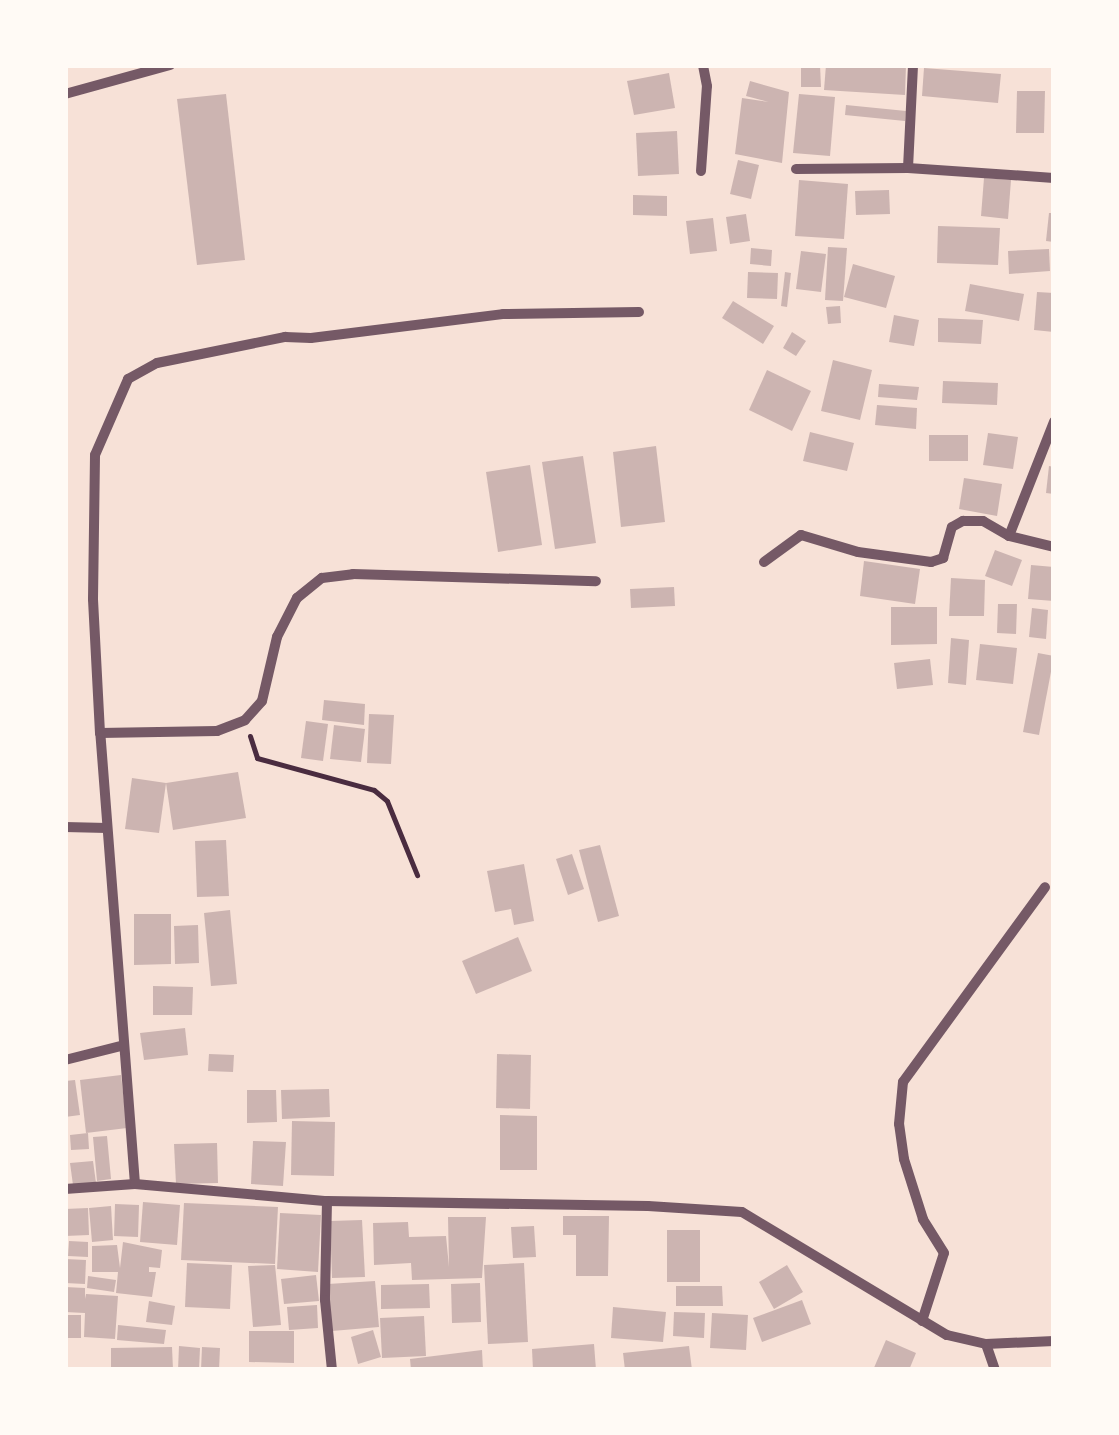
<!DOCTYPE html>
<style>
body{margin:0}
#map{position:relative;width:1119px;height:1435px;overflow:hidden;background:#f7e1d7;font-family:Karla,sans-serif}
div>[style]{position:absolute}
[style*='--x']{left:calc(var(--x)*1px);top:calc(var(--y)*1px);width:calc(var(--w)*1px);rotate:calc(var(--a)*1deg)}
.building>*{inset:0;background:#ccb4b1}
.path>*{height:5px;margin:-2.5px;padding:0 2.5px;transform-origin:2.5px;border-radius:2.5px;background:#4a2c40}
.minor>*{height:10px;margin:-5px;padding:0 5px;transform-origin:5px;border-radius:5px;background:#755966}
span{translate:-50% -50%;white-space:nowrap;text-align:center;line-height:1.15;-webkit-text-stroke:10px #fffaf5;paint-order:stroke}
.frame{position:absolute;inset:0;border:68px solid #fffaf5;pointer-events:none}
</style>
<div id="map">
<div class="building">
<i style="clip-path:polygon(801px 65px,820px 65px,821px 87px,801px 87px)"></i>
<i style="clip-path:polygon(826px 65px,906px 65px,905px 95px,824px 90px)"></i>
<i style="clip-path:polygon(924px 68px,1001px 74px,998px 103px,922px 96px)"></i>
<i style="clip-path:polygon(669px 73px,675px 108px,634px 115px,627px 81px)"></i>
<i style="clip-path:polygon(750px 81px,789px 92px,782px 163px,735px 154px,742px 98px,769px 102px,746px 96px)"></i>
<i style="clip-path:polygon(1017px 91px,1045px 91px,1044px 133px,1016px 133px)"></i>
<i style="clip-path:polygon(226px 94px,245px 260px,197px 265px,177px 99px)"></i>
<i style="clip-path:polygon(799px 94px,835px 97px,830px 156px,793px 153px)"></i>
<i style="clip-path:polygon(846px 105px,906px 111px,905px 121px,845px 115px)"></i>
<i style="clip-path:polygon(677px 131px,679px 174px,638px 176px,636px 133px)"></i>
<i style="clip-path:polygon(738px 160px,759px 165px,751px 199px,730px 194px)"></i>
<i style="clip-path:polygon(984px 178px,1011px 180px,1008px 219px,981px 216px)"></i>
<i style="clip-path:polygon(799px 180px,848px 184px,844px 239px,795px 236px)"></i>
<i style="clip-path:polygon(889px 190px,890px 214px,856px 215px,855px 191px)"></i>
<i style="clip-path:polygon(633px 195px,667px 196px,667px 216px,633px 215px)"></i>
<i style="clip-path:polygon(1049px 213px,1054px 213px,1054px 242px,1046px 241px)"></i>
<i style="clip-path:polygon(746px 214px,750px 241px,730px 244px,726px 217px)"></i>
<i style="clip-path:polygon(713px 218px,717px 251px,690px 254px,686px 221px)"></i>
<i style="clip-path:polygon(938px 226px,1000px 228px,998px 265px,937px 263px)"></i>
<i style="clip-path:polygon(828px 247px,847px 248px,843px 301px,825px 300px)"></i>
<i style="clip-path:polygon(751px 248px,772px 250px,771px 266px,750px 264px)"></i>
<i style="clip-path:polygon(1049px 249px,1050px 271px,1009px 274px,1008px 251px)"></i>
<i style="clip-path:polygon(801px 251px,826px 254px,821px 292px,796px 289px)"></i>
<i style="clip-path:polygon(853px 264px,895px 276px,886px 308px,844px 297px)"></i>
<i style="clip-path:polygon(748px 272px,778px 273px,777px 299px,747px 298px)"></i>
<i style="clip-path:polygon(785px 272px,791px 273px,787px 307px,781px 306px)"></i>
<i style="clip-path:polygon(970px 284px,1024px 294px,1019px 321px,965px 311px)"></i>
<i style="clip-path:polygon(1037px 292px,1054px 293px,1054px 332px,1034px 330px)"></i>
<i style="clip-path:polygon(733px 301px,774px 326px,763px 344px,722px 318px)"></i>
<i style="clip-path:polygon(840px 306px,841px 323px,828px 324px,826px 307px)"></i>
<i style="clip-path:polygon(894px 315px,919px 320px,914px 346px,889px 342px)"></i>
<i style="clip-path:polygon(938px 318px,983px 320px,981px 344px,938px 342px)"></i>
<i style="clip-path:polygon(792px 332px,806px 341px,796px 356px,783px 348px)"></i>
<i style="clip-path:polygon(833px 360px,872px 370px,860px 420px,821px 411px)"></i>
<i style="clip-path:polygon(767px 370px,811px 391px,792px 431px,749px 410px)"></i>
<i style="clip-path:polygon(943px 381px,998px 383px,997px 405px,942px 403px)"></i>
<i style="clip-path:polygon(879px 384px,919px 387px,917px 400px,878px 397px)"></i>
<i style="clip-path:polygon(877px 405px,917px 408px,916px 429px,875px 425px)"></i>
<i style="clip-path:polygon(810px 432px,854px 443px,847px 471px,803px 461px)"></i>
<i style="clip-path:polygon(988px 433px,1018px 437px,1013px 469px,983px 465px)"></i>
<i style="clip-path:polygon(929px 435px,968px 435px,968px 461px,929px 461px)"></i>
<i style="clip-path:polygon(656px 446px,665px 522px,621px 527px,613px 452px)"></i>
<i style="clip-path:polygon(583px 456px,596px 543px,555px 549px,542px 462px)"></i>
<i style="clip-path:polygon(530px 465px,542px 545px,498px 552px,486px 472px)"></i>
<i style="clip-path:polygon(1049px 466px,1054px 467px,1054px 494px,1046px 493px)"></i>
<i style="clip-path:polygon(964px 478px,1002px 484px,997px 516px,959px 509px)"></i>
<i style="clip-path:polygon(995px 550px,1022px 560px,1012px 586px,985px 576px)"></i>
<i style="clip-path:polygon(864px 561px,920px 569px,915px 604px,860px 596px)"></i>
<i style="clip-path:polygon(1031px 565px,1054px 567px,1054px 601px,1028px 599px)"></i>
<i style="clip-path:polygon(951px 578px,985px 580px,984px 616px,949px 616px)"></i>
<i style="clip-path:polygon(674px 587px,675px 606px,631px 608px,630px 589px)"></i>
<i style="clip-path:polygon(998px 604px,1017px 604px,1016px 634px,997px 633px)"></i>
<i style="clip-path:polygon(891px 607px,937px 607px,937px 644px,891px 645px)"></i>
<i style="clip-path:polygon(1032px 608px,1048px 610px,1046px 639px,1029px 637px)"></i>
<i style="clip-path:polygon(951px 638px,969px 640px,966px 685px,948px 683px)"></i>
<i style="clip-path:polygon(980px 644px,1017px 648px,1013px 684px,976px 680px)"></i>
<i style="clip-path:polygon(1038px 653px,1054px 656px,1039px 735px,1023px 732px)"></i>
<i style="clip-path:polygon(930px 659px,933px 685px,897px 689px,894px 663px)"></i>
<i style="clip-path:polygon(324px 700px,365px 704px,364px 725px,322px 720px)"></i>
<i style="clip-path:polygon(369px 714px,394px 715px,391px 764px,367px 763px)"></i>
<i style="clip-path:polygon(306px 721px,328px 724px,323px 761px,301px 758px)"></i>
<i style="clip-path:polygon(334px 725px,365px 729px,361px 762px,330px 759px)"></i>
<i style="clip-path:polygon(238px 772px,246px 818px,173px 830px,166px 783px)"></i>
<i style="clip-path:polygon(132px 778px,166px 783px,159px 833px,125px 829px)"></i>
<i style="clip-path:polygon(226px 840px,229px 896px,197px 897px,195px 841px)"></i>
<i style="clip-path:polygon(600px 845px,619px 916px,598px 922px,579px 850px)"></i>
<i style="clip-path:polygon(572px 854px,584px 889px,568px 895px,556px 859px)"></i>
<i style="clip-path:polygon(524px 864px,534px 921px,514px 925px,511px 909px,495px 912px,487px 871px)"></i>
<i style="clip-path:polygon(230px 910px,237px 984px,211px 986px,204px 913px)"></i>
<i style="clip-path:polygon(134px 914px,171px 914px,171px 964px,134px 965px)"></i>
<i style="clip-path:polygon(198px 925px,199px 963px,175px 964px,174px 926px)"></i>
<i style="clip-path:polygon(518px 937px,532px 971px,476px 994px,462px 961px)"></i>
<i style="clip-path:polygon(153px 986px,193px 987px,192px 1015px,153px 1015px)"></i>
<i style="clip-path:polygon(185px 1028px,188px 1055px,144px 1060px,140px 1033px)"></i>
<i style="clip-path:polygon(209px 1054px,234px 1055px,233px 1072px,208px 1071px)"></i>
<i style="clip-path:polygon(497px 1054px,531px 1055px,530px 1109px,496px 1108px)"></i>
<i style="clip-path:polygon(121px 1075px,127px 1128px,86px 1133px,80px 1080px)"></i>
<i style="clip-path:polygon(75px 1080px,80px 1115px,65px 1117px,65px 1081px)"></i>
<i style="clip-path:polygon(329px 1089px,330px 1117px,282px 1119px,281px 1090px)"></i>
<i style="clip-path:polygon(247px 1090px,276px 1090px,277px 1122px,247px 1123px)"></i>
<i style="clip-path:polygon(500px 1115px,537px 1116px,537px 1170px,500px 1170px)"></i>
<i style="clip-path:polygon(292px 1121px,335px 1122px,334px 1176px,291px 1175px)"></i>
<i style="clip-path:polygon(88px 1133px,89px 1149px,71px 1150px,70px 1135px)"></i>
<i style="clip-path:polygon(107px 1136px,111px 1179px,97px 1181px,93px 1137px)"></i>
<i style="clip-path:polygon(253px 1141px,286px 1142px,283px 1186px,251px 1184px)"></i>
<i style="clip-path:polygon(217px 1143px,218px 1183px,176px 1184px,174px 1144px)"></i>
<i style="clip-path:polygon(93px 1161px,96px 1183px,73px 1185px,70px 1163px)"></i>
<i style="clip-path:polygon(143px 1202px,180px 1205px,177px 1245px,140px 1242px)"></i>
<i style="clip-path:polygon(184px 1203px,278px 1207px,275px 1264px,181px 1260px)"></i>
<i style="clip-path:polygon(115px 1204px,139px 1205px,138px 1237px,114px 1236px)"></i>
<i style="clip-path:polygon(111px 1206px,113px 1240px,92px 1242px,89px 1208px)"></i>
<i style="clip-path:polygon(88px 1208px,89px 1235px,65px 1236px,65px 1209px)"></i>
<i style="clip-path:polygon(280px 1213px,321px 1215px,318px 1272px,277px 1269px)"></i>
<i style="clip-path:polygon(563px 1216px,609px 1216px,608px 1276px,576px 1276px,576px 1235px,563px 1235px)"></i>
<i style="clip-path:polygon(448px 1217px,486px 1217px,482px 1278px,412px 1280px,411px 1263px,374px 1265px,373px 1223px,408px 1222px,409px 1237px,446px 1236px,449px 1267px)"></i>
<i style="clip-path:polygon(362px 1220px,365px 1277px,332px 1278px,330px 1221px)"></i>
<i style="clip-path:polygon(534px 1226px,536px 1257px,513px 1258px,511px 1227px)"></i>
<i style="clip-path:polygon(667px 1230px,700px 1230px,700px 1282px,667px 1282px)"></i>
<i style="clip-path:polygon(69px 1241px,88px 1242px,88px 1257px,68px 1256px)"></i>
<i style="clip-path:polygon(123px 1242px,162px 1250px,160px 1268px,149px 1267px,149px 1272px,156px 1272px,152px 1297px,116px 1293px,118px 1272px,92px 1272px,92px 1246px,117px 1245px,120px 1268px)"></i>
<i style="clip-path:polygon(65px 1259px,86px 1260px,85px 1284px,65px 1283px)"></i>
<i style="clip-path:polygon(187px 1263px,232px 1265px,230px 1309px,185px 1307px)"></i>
<i style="clip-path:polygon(524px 1263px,528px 1342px,488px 1344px,484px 1265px)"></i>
<i style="clip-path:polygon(275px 1265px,281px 1325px,253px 1327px,248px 1266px)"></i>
<i style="clip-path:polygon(787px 1265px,803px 1292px,774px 1309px,759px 1282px)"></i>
<i style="clip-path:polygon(316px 1275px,319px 1301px,284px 1304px,281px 1279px)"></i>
<i style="clip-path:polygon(88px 1276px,116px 1280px,114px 1292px,87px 1288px)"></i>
<i style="clip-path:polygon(375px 1281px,379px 1327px,332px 1331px,328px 1284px)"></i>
<i style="clip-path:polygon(480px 1283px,481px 1322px,452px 1323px,451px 1284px)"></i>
<i style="clip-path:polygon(429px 1284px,430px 1308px,381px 1309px,381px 1285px)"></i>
<i style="clip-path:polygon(676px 1286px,722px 1286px,723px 1306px,676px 1306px)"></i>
<i style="clip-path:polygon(65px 1287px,85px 1288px,85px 1299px,86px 1294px,118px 1296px,115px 1339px,84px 1337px,85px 1313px,65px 1312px)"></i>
<i style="clip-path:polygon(802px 1300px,811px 1324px,762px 1342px,753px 1318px)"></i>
<i style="clip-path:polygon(149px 1301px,175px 1306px,172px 1325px,146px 1322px)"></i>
<i style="clip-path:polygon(317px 1305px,318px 1328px,289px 1330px,287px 1307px)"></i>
<i style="clip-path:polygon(613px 1307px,666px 1312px,663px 1342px,611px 1338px)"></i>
<i style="clip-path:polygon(674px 1312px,705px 1313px,704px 1338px,673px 1336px)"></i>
<i style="clip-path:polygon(712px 1313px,748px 1315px,746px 1350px,710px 1348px)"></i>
<i style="clip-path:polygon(65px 1315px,81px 1315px,81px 1338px,65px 1338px)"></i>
<i style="clip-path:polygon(424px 1316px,426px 1356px,382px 1358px,380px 1318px)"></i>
<i style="clip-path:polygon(118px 1325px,166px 1330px,164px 1344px,117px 1340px)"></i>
<i style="clip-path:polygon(373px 1330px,381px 1357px,358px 1364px,351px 1337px)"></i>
<i style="clip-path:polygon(249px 1331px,294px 1331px,294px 1363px,249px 1362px)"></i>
<i style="clip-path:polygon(886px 1340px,916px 1353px,909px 1370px,873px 1370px)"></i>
<i style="clip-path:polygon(594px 1344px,596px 1370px,533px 1370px,532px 1349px)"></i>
<i style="clip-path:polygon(179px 1346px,200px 1348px,199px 1370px,178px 1370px)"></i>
<i style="clip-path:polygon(689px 1346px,692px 1370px,625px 1370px,623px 1353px)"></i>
<i style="clip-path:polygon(172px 1347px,173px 1370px,111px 1370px,111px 1348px)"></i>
<i style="clip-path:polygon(202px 1347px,220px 1348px,219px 1370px,201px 1370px)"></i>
<i style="clip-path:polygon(482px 1350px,483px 1370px,411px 1370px,410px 1359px)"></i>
</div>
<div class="path">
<i style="--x:250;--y:736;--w:23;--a:72"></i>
<i style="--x:257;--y:758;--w:121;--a:15.3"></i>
<i style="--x:374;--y:790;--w:17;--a:40"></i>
<i style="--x:387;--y:801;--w:80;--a:67.9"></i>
</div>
<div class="minor">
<i style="--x:65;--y:94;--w:109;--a:-15.4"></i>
<i style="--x:908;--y:168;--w:103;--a:-87.2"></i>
<i style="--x:796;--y:169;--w:112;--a:-0.5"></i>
<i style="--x:908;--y:168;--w:146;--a:3.9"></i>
<i style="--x:701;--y:171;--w:85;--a:-86"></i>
<i style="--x:707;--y:86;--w:21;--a:-101"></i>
<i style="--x:1009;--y:536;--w:123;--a:-68.5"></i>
<i style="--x:764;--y:562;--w:46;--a:-36.1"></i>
<i style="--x:801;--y:535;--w:59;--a:16.6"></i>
<i style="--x:858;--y:552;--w:74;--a:7.8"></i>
<i style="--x:931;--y:562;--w:13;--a:-18"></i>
<i style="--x:943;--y:558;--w:32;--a:-74"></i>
<i style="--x:952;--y:527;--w:13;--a:-29"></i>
<i style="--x:963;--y:521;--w:20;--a:0"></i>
<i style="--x:983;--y:521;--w:30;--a:30"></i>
<i style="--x:1009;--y:536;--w:46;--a:13.7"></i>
<i style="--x:100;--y:733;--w:134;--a:-93"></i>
<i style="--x:93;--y:599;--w:144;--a:-89.2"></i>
<i style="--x:95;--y:455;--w:83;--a:-66.5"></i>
<i style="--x:128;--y:379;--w:33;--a:-29"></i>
<i style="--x:157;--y:363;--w:131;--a:-11.5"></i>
<i style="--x:285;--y:337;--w:26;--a:2"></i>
<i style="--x:311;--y:338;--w:193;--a:-7.1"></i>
<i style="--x:503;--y:314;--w:136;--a:-0.8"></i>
<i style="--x:65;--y:827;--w:42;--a:1.4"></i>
<i style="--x:65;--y:1060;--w:58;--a:-14"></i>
<i style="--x:135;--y:1184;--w:452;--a:-94.4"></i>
<i style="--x:100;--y:733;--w:117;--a:-1"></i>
<i style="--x:217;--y:731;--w:30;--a:-21"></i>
<i style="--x:245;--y:720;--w:25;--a:-48"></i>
<i style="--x:262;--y:701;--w:66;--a:-76.8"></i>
<i style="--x:277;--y:637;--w:44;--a:-62.9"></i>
<i style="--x:297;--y:598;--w:32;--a:-39"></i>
<i style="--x:322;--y:578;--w:31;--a:-7"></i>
<i style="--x:353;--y:574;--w:243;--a:1.7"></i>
<i style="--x:65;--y:1189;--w:70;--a:-4.1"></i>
<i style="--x:135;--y:1184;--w:193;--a:5.1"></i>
<i style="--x:327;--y:1201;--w:321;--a:0.9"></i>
<i style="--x:648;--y:1206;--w:94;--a:3.7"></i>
<i style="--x:742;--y:1212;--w:239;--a:31"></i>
<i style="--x:947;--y:1335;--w:40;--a:13"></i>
<i style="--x:986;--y:1344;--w:68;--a:-2.5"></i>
<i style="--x:327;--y:1201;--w:99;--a:91.2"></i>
<i style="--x:325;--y:1300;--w:70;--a:84.3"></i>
<i style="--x:922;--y:1321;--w:71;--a:-72.1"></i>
<i style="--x:944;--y:1253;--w:40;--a:-122"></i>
<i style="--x:923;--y:1219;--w:63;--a:-107.6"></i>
<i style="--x:904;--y:1159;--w:35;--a:-98"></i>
<i style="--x:899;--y:1124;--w:42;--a:-84.6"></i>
<i style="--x:903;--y:1082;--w:241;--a:-53.9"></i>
<i style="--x:986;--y:1344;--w:28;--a:71"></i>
</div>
<div class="frame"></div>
</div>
